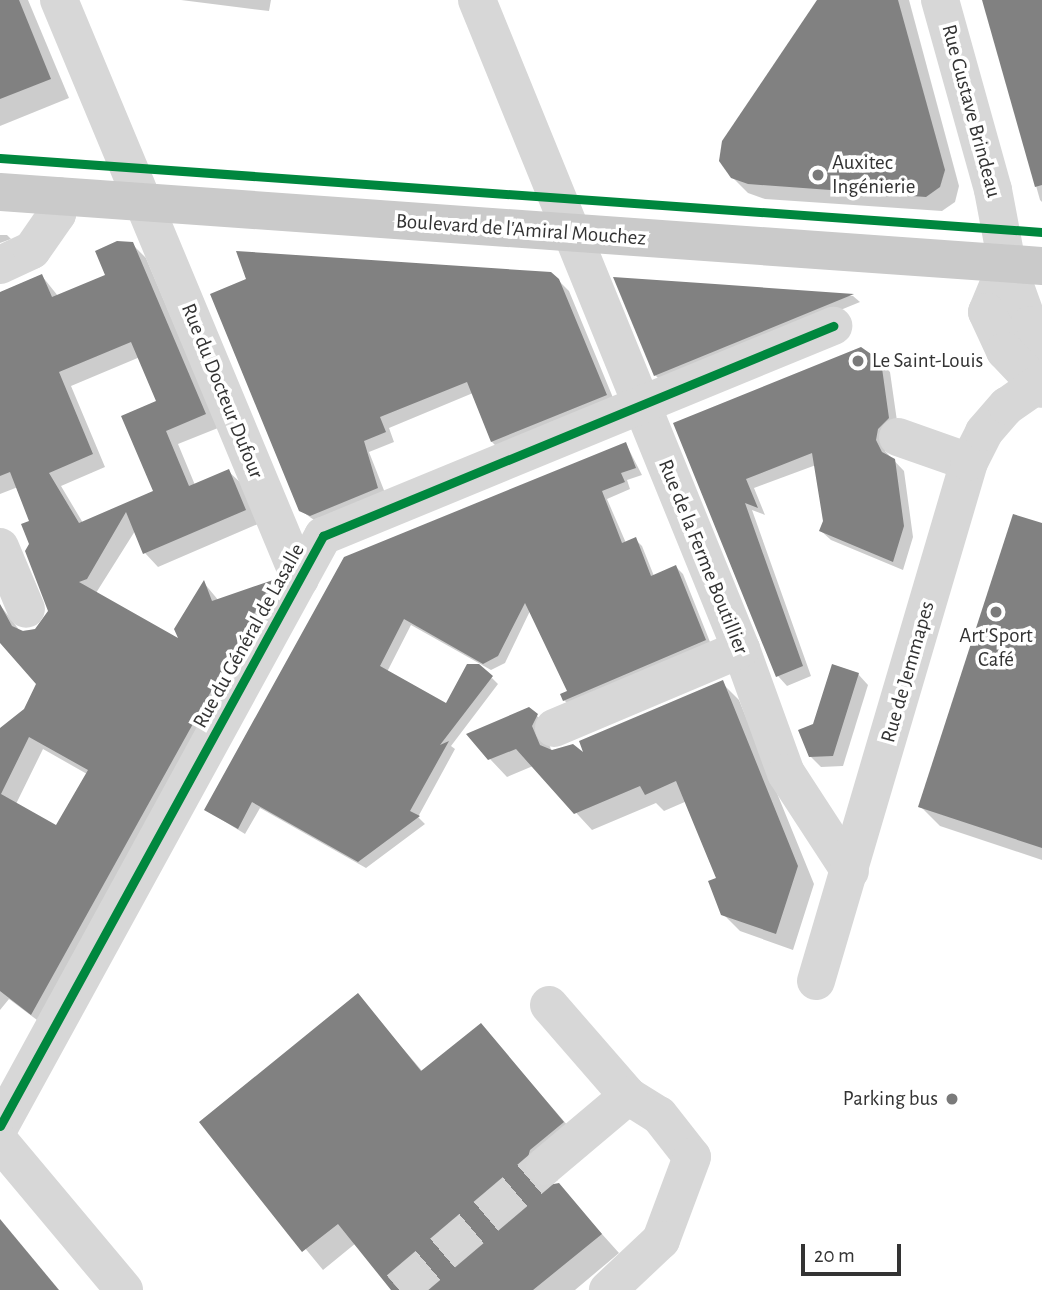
<!DOCTYPE html>
<meta charset="utf-8">
<style>
body{margin:0}
#map{position:relative;width:1042px;height:1290px;overflow:hidden;background:#fff;font-family:"Alegreya Sans",sans-serif}
div>[style]{position:absolute}
[style*='--x']{left:calc(var(--x)*1px);top:calc(var(--y)*1px);width:calc(var(--w)*1px);rotate:calc(var(--a)*1deg)}
.shadow>*{inset:0;background:#0003}
.building>*{inset:0;background:#818181}
.minor-tunnel>*{height:38px;margin-top:-19px;transform-origin:0;background:repeating-linear-gradient(90deg,#d6d6d6 0 38px,transparent 0 57px)}
.minor>*{height:38px;margin:-19px;padding:0 19px;transform-origin:19px;border-radius:19px;background:#d7d7d7}
.major>*{height:38px;margin:-19px;padding:0 19px;transform-origin:19px;border-radius:19px;background:#cacaca}
.cycleway>*{height:9px;margin:-4.5px;padding:0 4.5px;transform-origin:4.5px;border-radius:4.5px;background:#00873e}
.dots>*{width:19px;height:19px;translate:-50% -50%;box-sizing:border-box;border:4px solid #fff;border-radius:50%}
span{translate:-50% -50%;white-space:nowrap;text-align:center;line-height:1.15;-webkit-text-stroke:7px #fff;paint-order:stroke}
.street-label{font-size:21px;color:#333}
.poi-label{font-size:21px;color:#333}
.left{translate:0 -50%;text-align:left}
.right{translate:-100% -50%;text-align:right}
.scale{position:absolute;left:801px;top:1244px;width:100px;height:32px;box-sizing:border-box;border:4px solid #333;border-top:0;padding-left:9px;font-size:21px;line-height:24px;white-space:nowrap;color:#333;-webkit-text-stroke:5px #fff;paint-order:stroke}
</style>
<div id="map">
<div class="shadow">
<i style="clip-path:polygon(0 0,28px 0,69px 98px,0 126px)"></i>
<i style="clip-path:polygon(181px 0,271px 0,269px 11px)"></i>
<i style="clip-path:polygon(819px 0,909px 0,959px 186px,955px 202px,942px 211px,765px 199px,748px 193px,732px 177px)"></i>
<i style="clip-path:polygon(984px 0,1042px 0,1042px 202px,1040px 200px)"></i>
<i style="clip-path:polygon(0 235px,7px 235px,11px 239px,0 243px)"></i>
<i style="clip-path:polygon(evenodd,132px 244px,146px 258px,218px 428px,178px 444px,195px 485px,228px 471px,242px 484px,258px 524px,158px 567px,145px 553px,135px 531px,96px 593px,182px 642px,204px 583px,219px 601px,272px 585px,285px 598px,45px 1026px,9px 999px,0 1010px,0 730px,25px 710px,38px 684px,0 640px,0 605px,20px 631px,36px 630px,50px 613px,31px 544px,31px 522px,18px 487px,0 494px,0 294px,42px 276px,58px 296px,107px 276px,132px 244px,140px 357px,159px 402px,155px 492px,83px 523px,61px 486px,105px 467px,71px 386px,140px 357px,132px 244px,43px 749px,87px 774px,56px 827px,16px 804px,43px 749px)"></i>
<i style="clip-path:polygon(616px 279px,853px 296px,860px 302px,663px 383px,655px 375px)"></i>
<i style="clip-path:polygon(558px 280px,569px 291px,616px 405px,502px 452px,492px 442px,473px 393px,389px 428px,394px 442px,369px 452px,387px 498px,321px 525px,300px 510px,213px 295px)"></i>
<i style="clip-path:polygon(880px 362px,890px 372px,898px 428px,887px 439px,885px 451px,904px 471px,913px 537px,903px 570px,831px 540px,821px 531px,825px 521px,816px 465px,754px 488px,765px 515px,752px 510px,811px 676px,787px 686px,778px 676px,676px 424px)"></i>
<i style="clip-path:polygon(626px 444px,642px 475px,627px 480px,630px 489px,607px 499px,626px 543px,635px 539px,642px 546px,654px 576px,676px 567px,683px 574px,712px 647px,571px 707px,564px 700px,569px 692px,530px 611px,505px 663px,491px 670px,411px 625px,387px 672px,447px 705px,492px 678px,498px 684px,451px 746px,455px 749px,418px 817px,425px 824px,366px 868px,260px 808px,245px 834px,206px 810px,345px 558px)"></i>
<i style="clip-path:polygon(1042px 525px,1042px 860px,940px 826px,920px 806px)"></i>
<i style="clip-path:polygon(858px 674px,868px 685px,843px 766px,821px 767px,810px 756px,815px 725px)"></i>
<i style="clip-path:polygon(722px 683px,739px 700px,814px 884px,793px 950px,740px 931px,723px 914px,719px 879px,687px 801px,664px 811px,656px 803px,592px 830px,533px 766px,507px 777px,490px 759px,536px 715px,554px 733px,549px 744px,552px 752px,587px 758px)"></i>
<i style="clip-path:polygon(358px 996px,423px 1072px,481px 1025px,581px 1141px,549px 1169px,543px 1188px,558px 1185px,619px 1253px,575px 1290px,394px 1290px,356px 1243px,323px 1270px,202px 1123px)"></i>
</div>
<div class="building">
<i style="clip-path:polygon(0 0,19px 0,51px 79px,0 99px)"></i>
<i style="clip-path:polygon(817px 0,898px 0,945px 170px,940px 187px,926px 197px,748px 184px,731px 178px,719px 161px,722px 141px)"></i>
<i style="clip-path:polygon(982px 0,1042px 0,1042px 185px,1035px 187px)"></i>
<i style="clip-path:polygon(evenodd,117px 241px,133px 242px,206px 414px,166px 431px,189px 486px,229px 469px,246px 510px,143px 554px,126px 512px,87px 579px,79px 582px,178px 638px,174px 629px,204px 580px,212px 601px,273px 580px,31px 1015px,0 991px,0 728px,24px 709px,36px 684px,0 643px,0 604px,12px 626px,23px 631px,35px 629px,48px 611px,25px 551px,29px 544px,21px 524px,29px 521px,10px 472px,0 476px,0 292px,42px 274px,52px 297px,105px 275px,95px 251px,117px 241px,131px 342px,156px 401px,121px 416px,153px 491px,79px 523px,49px 473px,93px 454px,59px 372px,131px 342px,117px 241px,29px 737px,88px 770px,56px 825px,1px 794px,29px 737px)"></i>
<i style="clip-path:polygon(236px 251px,551px 272px,559px 279px,607px 395px,491px 442px,467px 382px,380px 417px,386px 432px,364px 441px,378px 488px,310px 516px,299px 511px,210px 294px,246px 279px)"></i>
<i style="clip-path:polygon(613px 277px,715px 284px,854px 294px,654px 376px)"></i>
<i style="clip-path:polygon(861px 347px,881px 361px,889px 418px,878px 429px,876px 440px,882px 452px,895px 459px,904px 526px,893px 562px,819px 531px,823px 521px,812px 453px,746px 479px,758px 508px,745px 503px,803px 666px,776px 677px,673px 423px)"></i>
<i style="clip-path:polygon(626px 442px,636px 468px,621px 473px,625px 482px,602px 491px,622px 543px,636px 537px,651px 576px,676px 565px,706px 640px,563px 701px,560px 694px,567px 691px,525px 603px,498px 656px,483px 664px,404px 619px,380px 666px,446px 703px,467px 664px,479px 664px,493px 676px,440px 745px,449px 741px,410px 811px,420px 816px,358px 862px,252px 802px,238px 829px,204px 810px,344px 557px)"></i>
<i style="clip-path:polygon(1013px 514px,1042px 523px,1042px 848px,918px 807px)"></i>
<i style="clip-path:polygon(832px 664px,859px 673px,833px 756px,809px 757px,798px 730px,813px 724px)"></i>
<i style="clip-path:polygon(723px 680px,798px 866px,776px 934px,721px 915px,708px 881px,716px 878px,676px 781px,645px 795px,640px 786px,574px 814px,516px 749px,488px 760px,466px 734px,529px 707px,538px 714px,532px 726px,540px 745px,552px 750px,573px 744px,583px 752px,579px 741px)"></i>
<i style="clip-path:polygon(358px 993px,421px 1071px,481px 1023px,564px 1122px,530px 1150px,524px 1171px,538px 1187px,559px 1183px,602px 1234px,533px 1290px,391px 1290px,338px 1224px,302px 1252px,199px 1122px)"></i>
<i style="clip-path:polygon(0 1219px,59px 1290px,0 1290px)"></i>
</div>
<div class="minor-tunnel">
<i style="--x:399;--y:1290;--w:192;--a:-40.3"></i>
</div>
<div class="minor">
<i style="--x:59;--y:0;--w:627;--a:67.4"></i>
<i style="--x:477;--y:0;--w:701;--a:67.86"></i>
<i style="--x:741;--y:649;--w:132;--a:70.1"></i>
<i style="--x:786;--y:773;--w:117;--a:56.9"></i>
<i style="--x:940;--y:0;--w:197;--a:74.4"></i>
<i style="--x:993;--y:190;--w:75;--a:79.3"></i>
<i style="--x:1007;--y:264;--w:65;--a:70.2"></i>
<i style="--x:1029;--y:325;--w:61;--a:82.4"></i>
<i style="--x:1007;--y:264;--w:52;--a:112.6"></i>
<i style="--x:987;--y:312;--w:43;--a:65.2"></i>
<i style="--x:1005;--y:351;--w:52;--a:46.5"></i>
<i style="--x:0;--y:265;--w:35;--a:-25"></i>
<i style="--x:32;--y:250;--w:44;--a:-55.2"></i>
<i style="--x:57;--y:214;--w:18;--a:-81"></i>
<i style="--x:898;--y:437;--w:75;--a:19.4"></i>
<i style="--x:0;--y:547;--w:67;--a:67.2"></i>
<i style="--x:554;--y:728;--w:203;--a:-22.9"></i>
<i style="--x:816;--y:981;--w:541;--a:-73.57"></i>
<i style="--x:969;--y:462;--w:34;--a:-63"></i>
<i style="--x:984;--y:432;--w:35;--a:-49"></i>
<i style="--x:1007;--y:406;--w:37;--a:-35"></i>
<i style="--x:549;--y:1005;--w:121;--a:49"></i>
<i style="--x:628;--y:1096;--w:36;--a:32"></i>
<i style="--x:659;--y:1115;--w:53;--a:51.8"></i>
<i style="--x:692;--y:1157;--w:89;--a:110.5"></i>
<i style="--x:661;--y:1240;--w:73;--a:136.7"></i>
<i style="--x:0;--y:1126;--w:673;--a:-61.3"></i>
<i style="--x:323;--y:536;--w:552;--a:-22.38"></i>
<i style="--x:0;--y:1142;--w:193;--a:50"></i>
<i style="--x:545;--y:1166;--w:109;--a:-40.1"></i>
</div>
<div class="major">
<i style="--x:0;--y:192;--w:1045;--a:4.06"></i>
</div>
<div class="cycleway">
<i style="--x:0;--y:158;--w:1045;--a:4.06"></i>
<i style="--x:0;--y:1126;--w:673;--a:-61.3"></i>
<i style="--x:323;--y:536;--w:552;--a:-22.38"></i>
</div>
<div class="dots">
<i style="left:818px;top:175px;background:#7a7a7a"></i>
<i style="left:858px;top:361px;background:#7a7a7a"></i>
<i style="left:996px;top:612px;background:#7a7a7a"></i>
<i style="left:952px;top:1099px;background:#7a7a7a"></i>
</div>
<div class="street-label">
<span style="left:971px;top:111px;rotate:75deg">Rue Gustave Brindeau</span>
<span style="left:521px;top:230px;rotate:4deg">Boulevard de l'Amiral Mouchez</span>
<span style="left:222px;top:391px;rotate:68deg">Rue du Docteur Dufour</span>
<span style="left:703px;top:557px;rotate:68deg">Rue de la Ferme Boutillier</span>
<span style="left:249px;top:636px;rotate:-61deg">Rue du Général de Lasalle</span>
<span style="left:908px;top:672px;rotate:-74deg">Rue de Jemmapes</span>
</div>
<div class="poi-label">
<span class="left" style="left:832px;top:175px">Auxitec<br>Ingénierie</span>
<span class="left" style="left:872px;top:361px">Le Saint-Louis</span>
<span style="left:996px;top:648px">Art'Sport<br>Café</span>
<span class="right" style="left:938px;top:1099px">Parking bus</span>
</div>
<div class="scale">20 m</div>
</div>
